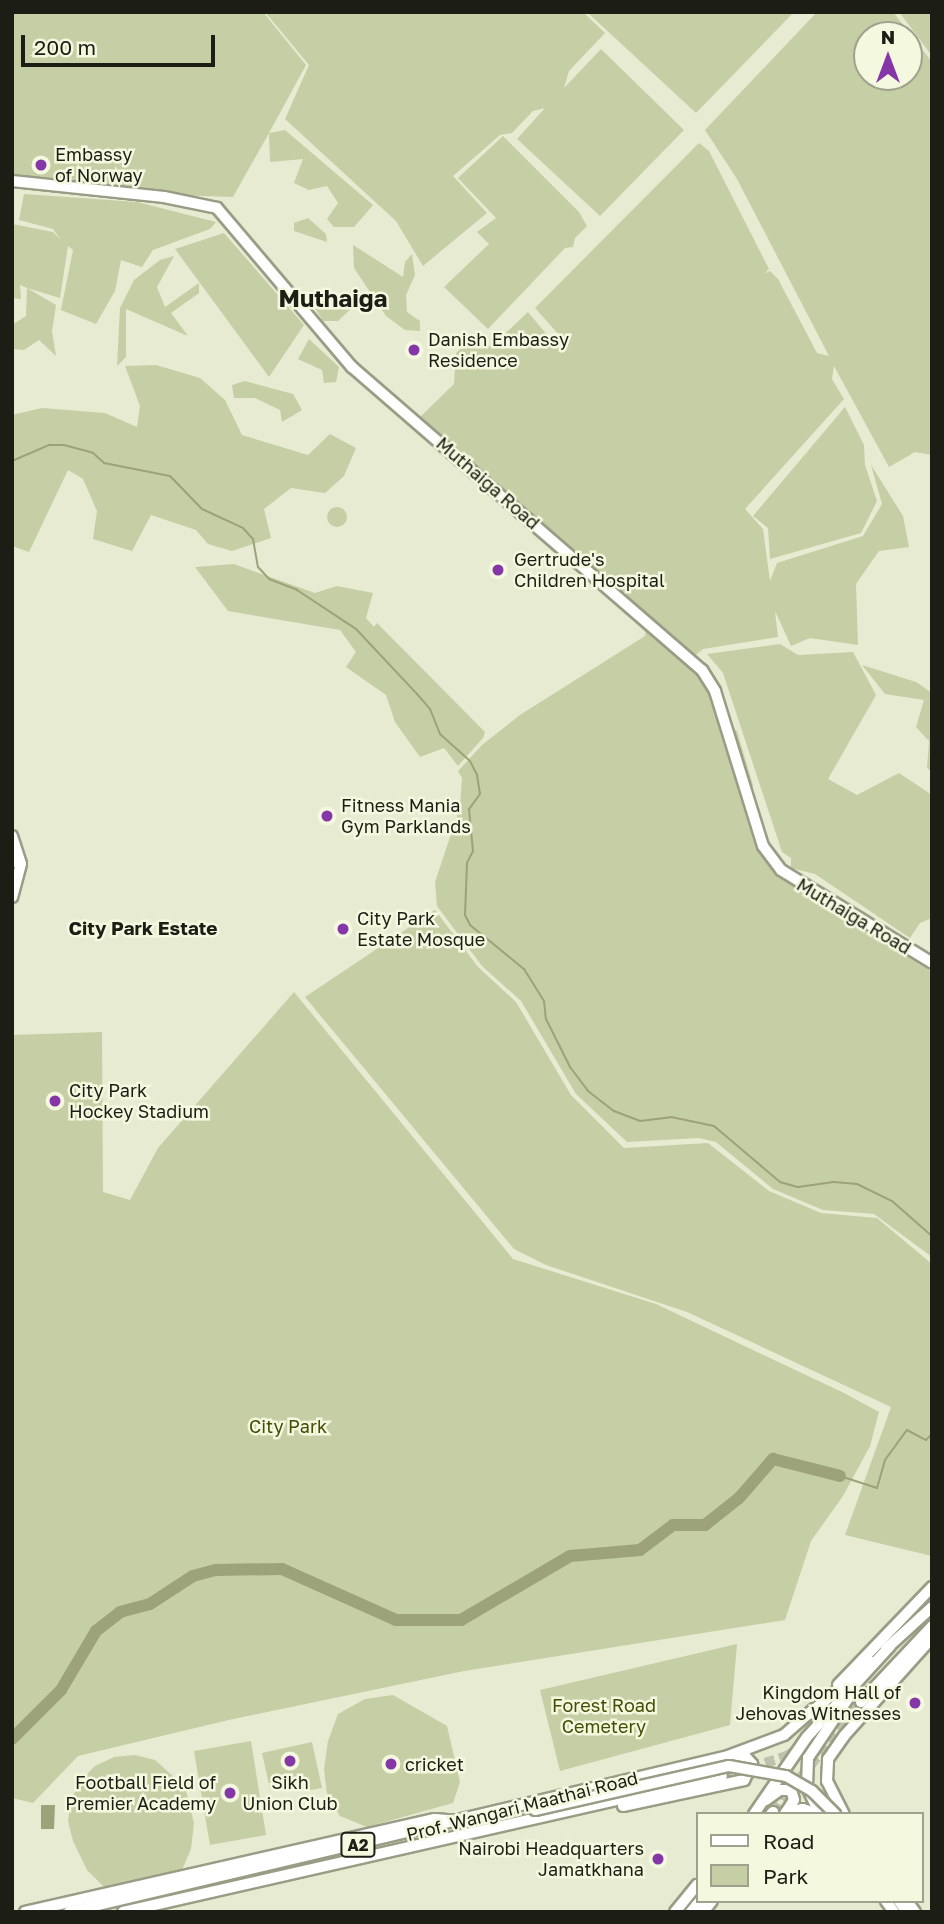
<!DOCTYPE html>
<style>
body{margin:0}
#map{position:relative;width:944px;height:1924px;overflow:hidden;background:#e6ebd2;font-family:"Golos Text",sans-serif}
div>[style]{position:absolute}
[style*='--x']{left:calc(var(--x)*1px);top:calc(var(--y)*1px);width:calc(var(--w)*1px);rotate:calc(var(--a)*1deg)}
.green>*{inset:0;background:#c6cea5}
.round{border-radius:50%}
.water>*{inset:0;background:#9ca37a}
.stream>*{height:2px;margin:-1px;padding:0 1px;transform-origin:1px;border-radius:1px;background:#9ca37a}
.river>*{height:12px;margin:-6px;padding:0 6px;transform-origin:6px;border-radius:6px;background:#9ca37a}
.primary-tunnel>*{height:10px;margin-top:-5px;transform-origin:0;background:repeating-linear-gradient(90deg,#bec2ac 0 10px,transparent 0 15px)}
.trunk-tunnel>*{height:10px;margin-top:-5px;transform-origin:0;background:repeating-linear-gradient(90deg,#bec2ac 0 10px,transparent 0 15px)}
.roads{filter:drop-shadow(2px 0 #999d85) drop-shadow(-2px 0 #999d85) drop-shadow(0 2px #999d85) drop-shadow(0 -2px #999d85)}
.secondary>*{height:10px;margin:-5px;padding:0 5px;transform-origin:5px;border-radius:5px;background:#fff}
.primary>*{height:10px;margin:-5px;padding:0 5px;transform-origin:5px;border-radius:5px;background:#fff}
.trunk>*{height:10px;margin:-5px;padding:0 5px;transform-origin:5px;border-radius:5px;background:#fff}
.bridges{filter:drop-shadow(2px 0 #999d85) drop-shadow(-2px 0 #999d85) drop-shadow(0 2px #999d85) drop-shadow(0 -2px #999d85)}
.secondary-bridge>*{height:10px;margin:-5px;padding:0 5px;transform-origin:5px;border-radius:5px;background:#fff}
.dots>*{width:19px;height:19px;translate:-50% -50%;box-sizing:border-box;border:4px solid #f3f8df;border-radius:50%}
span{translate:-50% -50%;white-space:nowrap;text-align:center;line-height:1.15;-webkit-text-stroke:5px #f3f8df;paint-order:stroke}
.shield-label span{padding:2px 5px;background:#f3f8df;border:2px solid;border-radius:5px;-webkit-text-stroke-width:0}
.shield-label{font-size:16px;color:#1c1e15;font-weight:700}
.poi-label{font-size:18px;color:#1c1e15}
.left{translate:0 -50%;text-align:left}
.right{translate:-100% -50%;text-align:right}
.street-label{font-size:18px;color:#1c1e15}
.park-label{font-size:18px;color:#454c04}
.neighbourhood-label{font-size:19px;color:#1c1e15;font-weight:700}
.district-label{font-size:24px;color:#1c1e15;font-weight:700}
.frame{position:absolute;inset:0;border:14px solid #1c1e15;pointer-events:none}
.legend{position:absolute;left:696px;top:1812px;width:228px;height:91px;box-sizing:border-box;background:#f3f8df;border:2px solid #9da18e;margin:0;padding:9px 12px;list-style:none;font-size:21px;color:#1c1e15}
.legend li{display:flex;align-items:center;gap:14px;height:35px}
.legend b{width:35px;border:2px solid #9da18e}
.north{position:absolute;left:853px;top:21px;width:70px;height:70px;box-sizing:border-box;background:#f3f8df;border:2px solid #9da18e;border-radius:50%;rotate:0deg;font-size:19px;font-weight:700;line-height:28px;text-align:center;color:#1c1e15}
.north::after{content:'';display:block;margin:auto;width:24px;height:32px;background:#8537a7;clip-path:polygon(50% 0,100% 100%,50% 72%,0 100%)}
.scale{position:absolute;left:21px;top:35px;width:194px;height:32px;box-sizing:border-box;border:4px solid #1c1e15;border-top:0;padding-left:9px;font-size:21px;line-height:24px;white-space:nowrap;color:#1c1e15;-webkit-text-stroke:5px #f3f8df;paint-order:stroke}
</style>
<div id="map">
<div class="green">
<i style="clip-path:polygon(12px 12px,263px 12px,306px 65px,269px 133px,285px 130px,373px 205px,354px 227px,334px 227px,327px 219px,338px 203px,327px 186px,309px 190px,294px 183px,303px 159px,270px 162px,269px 133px,233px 197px,173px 195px,12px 174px)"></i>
<i style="clip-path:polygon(265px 12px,583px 12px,605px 33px,569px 71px,564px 88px,601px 49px,684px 130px,600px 216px,517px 139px,545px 108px,533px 111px,512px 133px,500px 135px,453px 176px,487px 213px,423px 266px,396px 221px,285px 119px,309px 65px)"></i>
<i style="clip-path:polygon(587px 12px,794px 12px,696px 113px)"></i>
<i style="clip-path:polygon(evenodd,817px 12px,893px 12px,932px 62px,932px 455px,915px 452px,889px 467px,834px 366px,832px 379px,844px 399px,745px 509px,763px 529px,770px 581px,777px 563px,863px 536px,882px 504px,871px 465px,903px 516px,909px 547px,879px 551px,856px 584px,858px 645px,810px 638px,791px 646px,775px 611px,778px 637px,703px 649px,686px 663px,710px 692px,717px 716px,737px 731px,753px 785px,745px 805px,767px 862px,800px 891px,932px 972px,932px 1257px,874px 1214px,823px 1210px,773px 1189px,716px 1142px,699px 1138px,627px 1142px,576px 1094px,521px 1001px,482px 966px,437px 906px,435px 882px,460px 807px,462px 778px,458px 771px,482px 745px,520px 715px,645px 636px,648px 615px,419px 418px,454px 384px,456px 353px,474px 336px,491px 347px,528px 312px,558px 348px,560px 336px,535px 308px,699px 143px,709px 151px,769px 269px,764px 274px,770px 271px,778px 279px,817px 353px,829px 356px,737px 179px,705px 130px,817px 12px,867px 35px,909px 35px,909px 77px,867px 77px,867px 35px)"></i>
<i style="clip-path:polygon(899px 12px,932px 12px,932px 56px,915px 33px)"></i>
<i style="clip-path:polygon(503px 136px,579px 212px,587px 226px,575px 238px,573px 247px,565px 248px,488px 329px,444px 287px,489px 244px,477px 232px,496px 218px,458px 178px)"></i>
<i style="clip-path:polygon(24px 194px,137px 202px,216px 222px,210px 229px,153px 250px,142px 267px,121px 260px,115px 291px,96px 324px,61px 310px,73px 250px,68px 246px,60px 298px,27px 288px,56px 305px,52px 331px,56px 356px,39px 340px,24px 350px,12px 349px,12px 325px,26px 316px,27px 288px,20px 285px,21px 299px,12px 298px,12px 224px,53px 232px,61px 240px,53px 229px,19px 220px)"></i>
<i style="clip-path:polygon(308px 218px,326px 234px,327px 242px,294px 231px,294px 223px)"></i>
<i style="clip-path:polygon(224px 233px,304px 325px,269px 377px,175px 249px)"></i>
<i style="clip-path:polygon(353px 245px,403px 277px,405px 262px,412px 254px,415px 275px,406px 295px,407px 312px,420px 321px,420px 331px,405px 330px,386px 316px,354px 268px)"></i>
<i style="clip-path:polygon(174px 256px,157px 287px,165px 307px,199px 283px,199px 293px,171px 313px,188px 336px,126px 309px,126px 357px,117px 366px,120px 308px,134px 280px,160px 260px)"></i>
<i style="clip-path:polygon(352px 293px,355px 305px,338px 321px,323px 321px,315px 308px,338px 303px)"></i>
<i style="clip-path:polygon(309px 339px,339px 367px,336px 382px,324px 383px,322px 370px,298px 359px)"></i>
<i style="clip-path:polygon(156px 365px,200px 378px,225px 400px,242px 435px,308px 455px,330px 434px,356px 448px,344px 476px,325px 493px,291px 488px,264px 509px,271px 538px,232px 551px,208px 544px,196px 530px,151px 515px,132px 551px,93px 539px,97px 511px,83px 479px,68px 470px,29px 552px,12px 546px,12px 415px,42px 408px,105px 413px,137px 427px,140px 406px,125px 366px)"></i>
<i style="clip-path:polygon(245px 381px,293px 394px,302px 410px,282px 422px,280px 410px,255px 398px,234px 398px,232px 385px)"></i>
<i style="clip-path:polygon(845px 407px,864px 445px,865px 465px,877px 501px,861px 533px,770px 559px,768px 528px,753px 516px)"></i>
<i class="round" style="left:327px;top:507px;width:20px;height:20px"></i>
<i style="clip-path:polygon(234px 564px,315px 593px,337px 586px,373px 593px,366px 618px,374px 627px,377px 623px,485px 732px,483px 738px,458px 766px,444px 748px,420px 757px,395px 722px,386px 695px,346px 667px,356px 652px,340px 630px,228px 611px,195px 567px)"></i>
<i style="clip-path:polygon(780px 644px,798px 655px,853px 652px,876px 695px,828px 779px,857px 795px,899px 773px,932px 795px,932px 918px,920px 923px,910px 938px,815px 874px,791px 868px,791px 858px,782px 852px,723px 673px,707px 654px)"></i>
<i style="clip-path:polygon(862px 665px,916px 682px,932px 693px,932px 772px,927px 768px,929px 741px,916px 727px,924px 700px,885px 694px)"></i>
<i style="clip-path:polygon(435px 910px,478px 967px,516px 1002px,571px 1095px,624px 1148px,708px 1143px,769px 1191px,821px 1213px,877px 1218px,932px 1264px,932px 1556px,845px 1535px,891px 1407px,687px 1312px,546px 1265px,514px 1249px,305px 997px)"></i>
<i style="clip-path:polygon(294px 992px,513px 1259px,656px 1304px,844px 1393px,879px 1412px,870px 1446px,843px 1496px,811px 1541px,785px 1620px,464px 1671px,233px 1719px,78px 1756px,33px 1803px,12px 1798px,12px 1035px,102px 1032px,103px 1192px,130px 1200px,158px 1148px)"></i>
<i style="clip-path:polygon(737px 1644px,730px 1725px,560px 1771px,540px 1690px)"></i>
<i style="clip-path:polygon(393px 1695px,447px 1726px,460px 1782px,453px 1803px,367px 1827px,340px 1816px,327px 1794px,324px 1769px,328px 1741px,338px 1714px,365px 1699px)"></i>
<i style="clip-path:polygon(251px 1741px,266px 1835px,210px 1845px,194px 1751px)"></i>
<i style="clip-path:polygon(312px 1742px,322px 1788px,299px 1792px,297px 1783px,270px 1789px,262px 1753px)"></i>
<i style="clip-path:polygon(135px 1755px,155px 1760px,185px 1787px,194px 1823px,191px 1849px,181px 1872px,106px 1889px,87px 1870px,73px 1841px,68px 1821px,71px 1800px,80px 1781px,95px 1766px,114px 1757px)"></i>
</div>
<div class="water">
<i style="clip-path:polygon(41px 1805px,55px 1805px,54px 1829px,41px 1829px)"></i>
</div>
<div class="stream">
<i style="--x:12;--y:461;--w:40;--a:-23.4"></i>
<i style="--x:49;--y:445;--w:15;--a:0"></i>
<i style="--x:64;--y:445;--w:30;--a:15"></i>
<i style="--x:93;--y:453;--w:15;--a:42"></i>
<i style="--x:104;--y:463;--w:67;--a:11.1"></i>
<i style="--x:170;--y:476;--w:46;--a:45.9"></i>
<i style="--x:202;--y:509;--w:45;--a:24.9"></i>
<i style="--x:243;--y:528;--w:15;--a:48"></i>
<i style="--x:253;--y:539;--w:28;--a:80"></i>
<i style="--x:258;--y:567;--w:16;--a:47"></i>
<i style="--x:269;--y:579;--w:30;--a:21"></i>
<i style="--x:297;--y:590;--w:71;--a:33.5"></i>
<i style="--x:356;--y:629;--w:89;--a:46.8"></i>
<i style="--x:417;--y:694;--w:20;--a:49"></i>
<i style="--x:430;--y:709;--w:27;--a:68"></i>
<i style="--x:440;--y:734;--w:40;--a:42"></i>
<i style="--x:470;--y:761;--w:16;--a:63"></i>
<i style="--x:477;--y:775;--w:19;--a:81"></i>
<i style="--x:480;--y:794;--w:19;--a:126"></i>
<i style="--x:469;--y:809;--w:42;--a:84.6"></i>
<i style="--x:473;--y:851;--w:13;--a:117"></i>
<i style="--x:467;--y:863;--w:52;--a:92.2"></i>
<i style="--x:465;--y:915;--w:11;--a:63"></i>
<i style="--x:470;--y:925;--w:70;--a:39.2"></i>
<i style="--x:524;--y:969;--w:38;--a:58"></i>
<i style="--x:544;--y:1001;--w:18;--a:84"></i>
<i style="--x:546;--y:1019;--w:54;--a:63.4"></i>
<i style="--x:570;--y:1067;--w:30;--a:53"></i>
<i style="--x:588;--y:1091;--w:33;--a:38"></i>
<i style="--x:614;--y:1111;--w:28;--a:21"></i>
<i style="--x:640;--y:1121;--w:31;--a:-7"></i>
<i style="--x:671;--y:1117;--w:44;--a:11.8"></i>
<i style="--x:714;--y:1126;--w:87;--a:40.3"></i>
<i style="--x:780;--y:1182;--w:19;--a:16"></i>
<i style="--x:798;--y:1187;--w:36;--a:-8"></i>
<i style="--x:834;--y:1182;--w:23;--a:5"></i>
<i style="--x:857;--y:1184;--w:39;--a:26"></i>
<i style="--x:892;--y:1201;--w:53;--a:41.2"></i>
<i style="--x:840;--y:1476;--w:39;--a:18"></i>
<i style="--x:877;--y:1488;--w:29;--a:-74"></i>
<i style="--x:885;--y:1460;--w:37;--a:-54"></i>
<i style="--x:907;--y:1430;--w:21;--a:28"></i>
<i style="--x:926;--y:1440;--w:8;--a:-45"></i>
</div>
<div class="river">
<i style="--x:12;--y:1739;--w:69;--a:-45"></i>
<i style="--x:61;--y:1690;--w:69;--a:-59.3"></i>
<i style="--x:96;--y:1631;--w:31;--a:-38"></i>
<i style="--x:120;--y:1612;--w:31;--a:-15"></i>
<i style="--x:150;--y:1604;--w:51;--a:-33.1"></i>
<i style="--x:193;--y:1576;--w:24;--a:-15"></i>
<i style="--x:216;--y:1570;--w:66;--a:-0.9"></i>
<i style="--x:282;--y:1569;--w:125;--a:24.1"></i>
<i style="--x:396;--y:1620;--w:65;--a:0"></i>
<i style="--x:461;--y:1620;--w:126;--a:-30.4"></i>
<i style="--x:570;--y:1556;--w:70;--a:-4.9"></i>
<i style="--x:640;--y:1550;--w:41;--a:-37.1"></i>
<i style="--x:673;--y:1525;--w:32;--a:0"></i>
<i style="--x:705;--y:1525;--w:43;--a:-38.5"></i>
<i style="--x:739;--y:1498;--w:52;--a:-48.9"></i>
<i style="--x:773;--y:1459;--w:69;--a:14.2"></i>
</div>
<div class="primary-tunnel">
<i style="--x:722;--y:1776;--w:68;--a:-17.1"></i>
<i style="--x:787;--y:1756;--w:92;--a:-36.1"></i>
</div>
<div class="trunk-tunnel">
<i style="--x:773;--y:1812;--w:141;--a:-51.3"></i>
</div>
<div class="roads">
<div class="secondary">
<i style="--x:12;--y:181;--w:153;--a:6"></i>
<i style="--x:164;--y:197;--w:54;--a:11.7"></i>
<i style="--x:217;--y:208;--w:209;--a:49.7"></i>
<i style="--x:352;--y:367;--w:463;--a:40.9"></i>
<i style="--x:702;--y:670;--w:25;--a:58"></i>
<i style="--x:715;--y:691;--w:162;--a:72.8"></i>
<i style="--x:763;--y:846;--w:30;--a:53"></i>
<i style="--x:781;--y:870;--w:177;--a:31.6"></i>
<i style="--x:12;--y:836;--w:29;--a:72"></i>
<i style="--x:21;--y:864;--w:34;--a:105"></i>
<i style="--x:12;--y:862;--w:1;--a:90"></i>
<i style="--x:827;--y:1781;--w:37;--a:63"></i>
<i style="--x:886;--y:1901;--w:14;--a:54"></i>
<i style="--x:899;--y:1901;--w:14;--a:54"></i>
<i style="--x:907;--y:1901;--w:14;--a:54"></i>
</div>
<div class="primary">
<i style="--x:838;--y:1685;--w:136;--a:-46.2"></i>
<i style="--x:827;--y:1781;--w:22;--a:-87"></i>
<i style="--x:828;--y:1759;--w:28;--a:-55"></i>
<i style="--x:844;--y:1736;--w:132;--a:-48.1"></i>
<i style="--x:766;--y:1800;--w:17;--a:-36"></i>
<i style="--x:780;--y:1790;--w:11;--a:0"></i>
<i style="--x:791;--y:1790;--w:10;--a:73"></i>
<i style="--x:794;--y:1800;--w:17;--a:123"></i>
<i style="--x:623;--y:1806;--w:124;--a:-12.1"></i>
<i style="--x:744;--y:1780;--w:18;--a:-63"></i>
<i style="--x:752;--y:1764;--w:11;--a:-131"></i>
<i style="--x:745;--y:1756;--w:10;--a:180"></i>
<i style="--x:786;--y:1812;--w:17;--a:-10"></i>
<i style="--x:803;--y:1809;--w:16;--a:18"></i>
<i style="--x:820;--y:1814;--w:30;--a:-116"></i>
<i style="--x:807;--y:1787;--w:29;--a:-88"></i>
<i style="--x:808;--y:1758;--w:84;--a:-56.1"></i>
<i style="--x:825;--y:1814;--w:9;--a:-49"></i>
<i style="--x:831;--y:1807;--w:9;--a:13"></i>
<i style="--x:25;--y:1912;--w:420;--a:-12.8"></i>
<i style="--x:435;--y:1819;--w:24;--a:5"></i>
<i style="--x:69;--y:1912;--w:677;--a:-13.32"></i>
<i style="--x:728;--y:1756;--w:60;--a:-20.6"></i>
<i style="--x:784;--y:1735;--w:40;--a:-41"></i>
<i style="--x:123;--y:1912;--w:614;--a:-12.79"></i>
<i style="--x:703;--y:1912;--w:14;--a:-51"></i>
</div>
<div class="trunk">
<i style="--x:886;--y:1649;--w:62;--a:-42.4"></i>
<i style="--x:861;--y:1702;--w:104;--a:-46.9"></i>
<i style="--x:809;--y:1714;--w:81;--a:-40"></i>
<i style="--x:754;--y:1814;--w:93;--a:-55.5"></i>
<i style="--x:807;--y:1737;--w:123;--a:-47.6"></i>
<i style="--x:771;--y:1814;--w:3;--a:-45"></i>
<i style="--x:675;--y:1912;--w:35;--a:-51"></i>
<i style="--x:691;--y:1912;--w:14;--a:-51"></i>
</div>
</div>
<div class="bridges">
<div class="secondary-bridge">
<i style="--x:535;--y:1810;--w:199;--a:-12.8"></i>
<i style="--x:729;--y:1766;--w:58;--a:10"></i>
<i style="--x:786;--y:1776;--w:30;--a:30"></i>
<i style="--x:812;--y:1791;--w:33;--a:45"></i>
</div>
</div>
<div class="dots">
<i style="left:41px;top:165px;background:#8537a7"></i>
<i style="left:414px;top:350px;background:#8537a7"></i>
<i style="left:498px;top:570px;background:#8537a7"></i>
<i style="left:327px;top:816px;background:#8537a7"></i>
<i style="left:343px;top:929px;background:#8537a7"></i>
<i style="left:55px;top:1101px;background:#8537a7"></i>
<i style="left:915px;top:1703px;background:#8537a7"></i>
<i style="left:290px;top:1761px;background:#8537a7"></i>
<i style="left:391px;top:1764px;background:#8537a7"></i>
<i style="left:230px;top:1793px;background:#8537a7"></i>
<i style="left:658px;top:1859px;background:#8537a7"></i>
</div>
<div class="shield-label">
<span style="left:358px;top:1845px">A2</span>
</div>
<div class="poi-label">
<span class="left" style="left:55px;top:165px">Embassy<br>of Norway</span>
<span class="left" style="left:428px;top:350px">Danish Embassy<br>Residence</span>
<span class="left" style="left:514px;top:570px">Gertrude's<br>Children Hospital</span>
<span class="left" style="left:341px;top:816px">Fitness Mania<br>Gym Parklands</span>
<span class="left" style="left:357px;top:929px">City Park<br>Estate Mosque</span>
<span class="left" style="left:69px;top:1101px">City Park<br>Hockey Stadium</span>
<span class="right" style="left:901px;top:1703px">Kingdom Hall of<br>Jehovas Witnesses</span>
<span class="left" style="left:405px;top:1764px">cricket</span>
<span class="right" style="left:216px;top:1793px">Football Field of<br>Premier Academy</span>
<span style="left:290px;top:1793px">Sikh<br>Union Club</span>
<span class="right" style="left:644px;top:1859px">Nairobi Headquarters<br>Jamatkhana</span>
</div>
<div class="street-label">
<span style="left:488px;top:483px;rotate:41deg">Muthaiga Road</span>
<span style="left:854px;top:916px;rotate:31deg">Muthaiga Road</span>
<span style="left:522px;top:1806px;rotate:-14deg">Prof. Wangari Maathai Road</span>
</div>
<div class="park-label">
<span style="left:288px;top:1426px">City Park</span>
<span style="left:604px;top:1716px">Forest Road<br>Cemetery</span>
</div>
<div class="neighbourhood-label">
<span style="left:143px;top:928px">City Park Estate</span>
</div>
<div class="district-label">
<span style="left:333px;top:298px">Muthaiga</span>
</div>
<div class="frame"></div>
<ul class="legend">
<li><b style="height:9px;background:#fff"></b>Road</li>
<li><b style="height:19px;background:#c6cea5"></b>Park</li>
</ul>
<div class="north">N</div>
<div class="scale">200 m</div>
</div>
